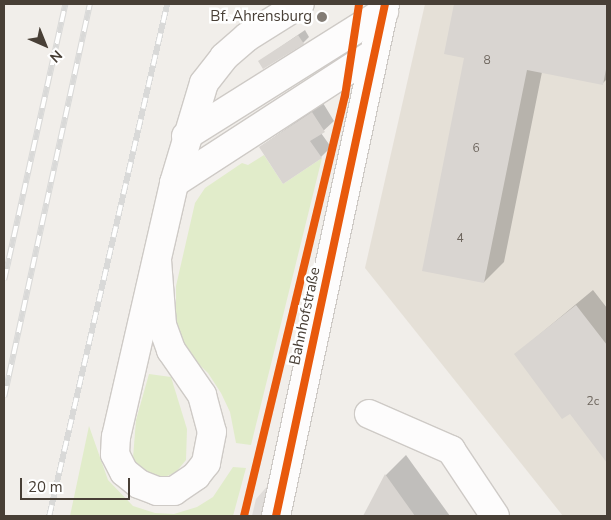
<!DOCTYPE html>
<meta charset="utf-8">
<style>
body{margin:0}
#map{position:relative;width:611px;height:520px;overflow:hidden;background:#f1eeea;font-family:"Nunito Sans",sans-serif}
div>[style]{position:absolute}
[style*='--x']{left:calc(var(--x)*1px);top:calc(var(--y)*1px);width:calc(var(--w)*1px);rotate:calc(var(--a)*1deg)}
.residential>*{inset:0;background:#e5e0d7}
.green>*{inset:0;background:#e1ecca}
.parking>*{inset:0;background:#e0ddda}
.shadow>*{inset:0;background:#0003}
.building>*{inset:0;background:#d9d5d1}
.roads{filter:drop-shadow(1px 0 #cecac6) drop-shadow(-1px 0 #cecac6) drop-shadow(0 1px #cecac6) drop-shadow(0 -1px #cecac6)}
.minor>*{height:28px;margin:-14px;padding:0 14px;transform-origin:14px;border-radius:14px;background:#fdfcfc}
.rail>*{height:5.5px;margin-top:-2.75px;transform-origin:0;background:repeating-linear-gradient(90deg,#fff 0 11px,#d9d9d8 0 22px);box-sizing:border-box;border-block:1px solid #d9d9d8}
.cycleway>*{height:8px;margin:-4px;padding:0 4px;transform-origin:4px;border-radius:4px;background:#e8590c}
.dots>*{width:14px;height:14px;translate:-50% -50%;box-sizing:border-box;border:2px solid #fff;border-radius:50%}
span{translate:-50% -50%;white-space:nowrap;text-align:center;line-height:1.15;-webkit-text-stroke:5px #fff;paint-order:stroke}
.number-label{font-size:12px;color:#6e665e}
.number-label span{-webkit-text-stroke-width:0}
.poi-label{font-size:15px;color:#483f36}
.right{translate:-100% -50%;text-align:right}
.street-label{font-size:15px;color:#483f36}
.frame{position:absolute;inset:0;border:5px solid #483f36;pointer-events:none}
.north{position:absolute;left:20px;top:20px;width:50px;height:50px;-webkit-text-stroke:4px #fff;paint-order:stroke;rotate:136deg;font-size:14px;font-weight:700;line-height:20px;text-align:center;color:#483f36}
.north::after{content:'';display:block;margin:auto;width:18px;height:22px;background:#483f36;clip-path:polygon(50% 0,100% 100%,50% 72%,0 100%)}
.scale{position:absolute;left:20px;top:478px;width:110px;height:22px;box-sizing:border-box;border:2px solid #483f36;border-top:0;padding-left:6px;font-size:15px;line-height:18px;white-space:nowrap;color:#483f36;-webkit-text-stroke:4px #fff;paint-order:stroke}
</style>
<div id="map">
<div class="residential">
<i style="clip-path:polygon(425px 4px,607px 4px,607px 516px,563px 516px,365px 268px)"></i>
</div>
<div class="green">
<i style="clip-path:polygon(264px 155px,283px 184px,322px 158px,251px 445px,236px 443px,230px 412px,221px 393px,208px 373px,183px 349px,176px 324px,176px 286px,195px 203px,205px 188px,242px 163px,248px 165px)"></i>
<i style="clip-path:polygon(149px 374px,171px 377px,187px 429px,186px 460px,176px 472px,165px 477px,152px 475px,140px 468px,133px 458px,136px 420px)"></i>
<i style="clip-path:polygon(89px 426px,108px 480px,133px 506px,155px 513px,174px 514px,197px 507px,213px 497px,233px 467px,246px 468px,233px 516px,70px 516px)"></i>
</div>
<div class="parking">
<i style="clip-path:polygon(271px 482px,263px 516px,252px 516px,256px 499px)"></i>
</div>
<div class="shadow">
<i style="clip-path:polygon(455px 4px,607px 4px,607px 79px,603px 83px,542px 72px,504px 262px,484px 282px,465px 57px,446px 53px)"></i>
<i style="clip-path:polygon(305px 30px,309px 37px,303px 43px,260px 61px)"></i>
<i style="clip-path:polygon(323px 103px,334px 121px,321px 133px,331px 147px,321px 157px,260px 147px)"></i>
<i style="clip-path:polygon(593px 290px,607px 308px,607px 461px,570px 413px,516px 354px)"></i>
<i style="clip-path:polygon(406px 455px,450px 516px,365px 516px,386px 475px)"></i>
</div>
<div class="building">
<i style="clip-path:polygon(454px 4px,607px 4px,607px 64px,603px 85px,527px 70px,484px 283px,422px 271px,464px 58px,444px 54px)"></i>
<i style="clip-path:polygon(298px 35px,304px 44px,263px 69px,258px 61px)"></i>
<i style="clip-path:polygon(312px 112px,325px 132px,310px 141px,322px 158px,283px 184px,259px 147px)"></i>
<i style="clip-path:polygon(576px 305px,607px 345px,607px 463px,570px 414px,562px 419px,514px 354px)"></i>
<i style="clip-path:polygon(385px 474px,415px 516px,363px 516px)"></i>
</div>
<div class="roads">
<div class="minor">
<i style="--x:186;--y:136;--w:234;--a:-32.1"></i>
<i style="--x:174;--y:183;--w:237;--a:-33"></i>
<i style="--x:157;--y:260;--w:65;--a:85.6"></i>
<i style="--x:162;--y:325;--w:27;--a:70"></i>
<i style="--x:171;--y:350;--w:55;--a:55.4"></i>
<i style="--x:202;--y:395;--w:38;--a:75"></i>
<i style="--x:212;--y:432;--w:32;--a:101"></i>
<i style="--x:206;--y:463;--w:16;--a:128"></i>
<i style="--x:196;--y:476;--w:27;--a:146"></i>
<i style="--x:174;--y:491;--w:17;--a:180"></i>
<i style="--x:157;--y:491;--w:19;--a:-159"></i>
<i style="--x:139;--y:484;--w:19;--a:-141"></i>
<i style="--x:124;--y:472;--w:20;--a:-117"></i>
<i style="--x:115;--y:454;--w:17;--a:-87"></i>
<i style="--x:116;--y:437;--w:261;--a:-77.1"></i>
<i style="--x:174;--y:183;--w:104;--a:-73.3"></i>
<i style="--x:204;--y:83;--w:33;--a:-52"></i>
<i style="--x:224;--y:57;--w:30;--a:-41"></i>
<i style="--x:247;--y:37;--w:62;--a:-31.9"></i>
<i style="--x:369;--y:414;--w:90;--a:23.7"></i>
<i style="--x:451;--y:450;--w:79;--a:56.3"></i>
<i style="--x:276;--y:516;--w:523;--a:-77.98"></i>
</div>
</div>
<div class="rail">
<i style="--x:4;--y:280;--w:283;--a:-77.5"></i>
<i style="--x:4;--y:397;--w:402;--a:-77.7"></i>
<i style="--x:49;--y:516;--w:525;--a:-77.02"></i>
</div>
<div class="cycleway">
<i style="--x:244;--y:516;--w:432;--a:-76.5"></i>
<i style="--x:345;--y:96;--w:93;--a:-81.3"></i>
<i style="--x:276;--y:516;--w:523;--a:-77.98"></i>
</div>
<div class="dots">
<i style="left:322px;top:17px;background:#837c75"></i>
</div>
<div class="number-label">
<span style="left:487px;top:61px">8</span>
<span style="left:476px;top:149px">6</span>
<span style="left:460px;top:239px">4</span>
<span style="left:593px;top:402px">2c</span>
</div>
<div class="poi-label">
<span class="right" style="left:312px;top:17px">Bf. Ahrensburg</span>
</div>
<div class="street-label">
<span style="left:305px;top:316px;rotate:-78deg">Bahnhofstraße</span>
</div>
<div class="frame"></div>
<div class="north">N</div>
<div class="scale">20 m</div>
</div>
